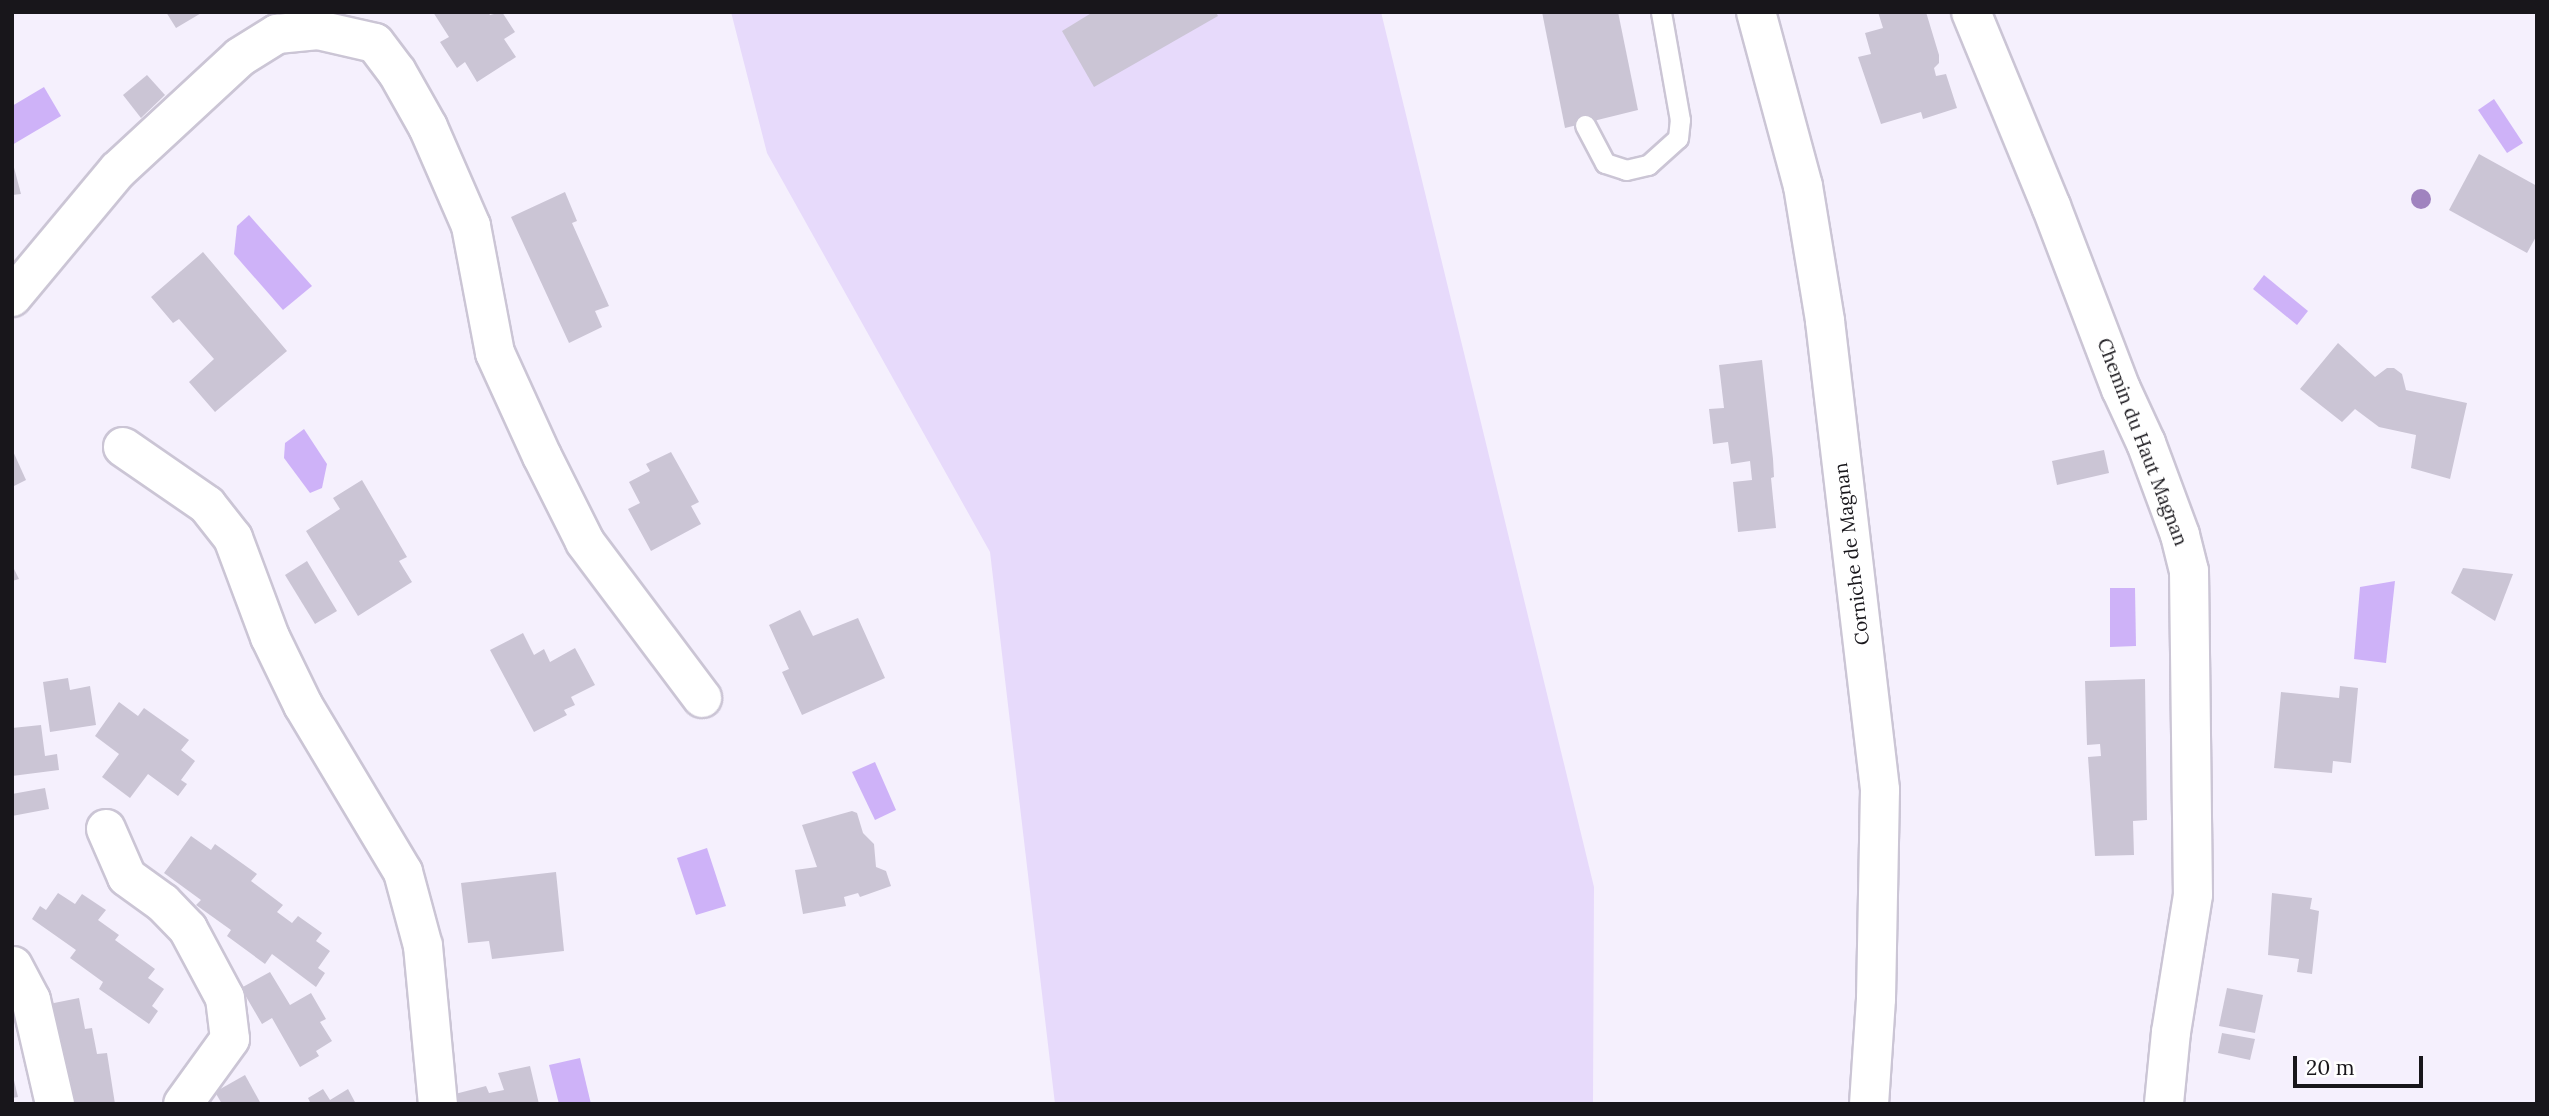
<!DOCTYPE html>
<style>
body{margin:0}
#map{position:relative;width:2549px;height:1116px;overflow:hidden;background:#f5f0fd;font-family:Lora,serif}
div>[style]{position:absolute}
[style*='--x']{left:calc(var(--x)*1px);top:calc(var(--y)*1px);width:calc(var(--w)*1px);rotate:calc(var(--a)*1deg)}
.green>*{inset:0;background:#e7dafb}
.water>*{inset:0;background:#ceb2f8}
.building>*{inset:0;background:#cbc5d5}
.roads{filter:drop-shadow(2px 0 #cbc5d5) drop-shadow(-2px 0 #cbc5d5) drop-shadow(0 2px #cbc5d5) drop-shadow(0 -2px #cbc5d5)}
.service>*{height:19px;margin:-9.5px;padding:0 9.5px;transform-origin:9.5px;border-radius:9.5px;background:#fff}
.minor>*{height:38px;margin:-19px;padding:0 19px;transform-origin:19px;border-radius:19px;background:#fff}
.tertiary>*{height:38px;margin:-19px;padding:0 19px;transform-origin:19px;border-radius:19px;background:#fff}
.trees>*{width:20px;height:20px;margin:-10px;border-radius:50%;background:#a083bf}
span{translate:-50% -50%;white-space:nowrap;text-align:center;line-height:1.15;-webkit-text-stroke:7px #fff;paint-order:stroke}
.street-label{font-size:19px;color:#18161b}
.frame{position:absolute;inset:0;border:14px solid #18161b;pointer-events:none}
.scale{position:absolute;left:2293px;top:1056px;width:130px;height:32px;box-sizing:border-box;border:4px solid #18161b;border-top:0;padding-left:9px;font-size:21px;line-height:24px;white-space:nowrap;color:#18161b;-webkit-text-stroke:5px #fff;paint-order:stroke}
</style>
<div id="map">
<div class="green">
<i style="clip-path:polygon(731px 12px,1381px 12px,1594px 887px,1593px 1104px,1055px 1104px,990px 552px,767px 153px)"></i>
</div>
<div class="water">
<i style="clip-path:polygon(44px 87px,61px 116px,12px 145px,12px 106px)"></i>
<i style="clip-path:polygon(2494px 99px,2523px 143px,2507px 153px,2478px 110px)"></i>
<i style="clip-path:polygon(249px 215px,312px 286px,283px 310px,234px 254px,237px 226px)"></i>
<i style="clip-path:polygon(2264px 275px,2308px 311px,2297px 325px,2253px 289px)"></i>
<i style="clip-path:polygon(304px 429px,327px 464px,322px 488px,310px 493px,284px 458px,285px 443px)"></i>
<i style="clip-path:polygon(2395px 581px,2386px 663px,2354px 659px,2360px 587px)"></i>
<i style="clip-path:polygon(2110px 588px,2135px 588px,2136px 646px,2110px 647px)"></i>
<i style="clip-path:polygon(875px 762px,896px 810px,875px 820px,852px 772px)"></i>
<i style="clip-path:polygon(707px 848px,726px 906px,696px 915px,677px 858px)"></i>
<i style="clip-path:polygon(580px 1058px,591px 1104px,559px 1104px,549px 1065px)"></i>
</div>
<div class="building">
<i style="clip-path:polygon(166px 12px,203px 12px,176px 28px)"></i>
<i style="clip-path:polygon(433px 12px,488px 12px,490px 15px,502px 12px,515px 32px,504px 39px,516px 57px,477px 82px,465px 62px,457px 68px,440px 42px,449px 37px)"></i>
<i style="clip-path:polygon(1093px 12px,1216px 12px,1218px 16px,1094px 87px,1062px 31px)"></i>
<i style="clip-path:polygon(1542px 12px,1618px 12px,1638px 110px,1565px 128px)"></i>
<i style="clip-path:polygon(1878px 12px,1926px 12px,1939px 55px,1939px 63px,1934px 68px,1936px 76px,1946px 74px,1957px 108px,1923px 119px,1921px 112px,1881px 124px,1858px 57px,1871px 54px,1865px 33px,1883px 28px)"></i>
<i style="clip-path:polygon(147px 75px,165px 95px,141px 118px,123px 95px)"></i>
<i style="clip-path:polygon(2479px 154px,2537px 186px,2537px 235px,2527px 253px,2449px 210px)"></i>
<i style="clip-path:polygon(12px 160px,21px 194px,12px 195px)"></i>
<i style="clip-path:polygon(565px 192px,577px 221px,572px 223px,609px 306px,595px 311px,602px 327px,569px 343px,511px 217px)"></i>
<i style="clip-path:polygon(203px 252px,287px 351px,215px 412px,189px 382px,214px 359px,179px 319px,173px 323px,151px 297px)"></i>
<i style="clip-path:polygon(2338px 343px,2375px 377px,2387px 368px,2394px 368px,2402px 374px,2406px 390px,2467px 403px,2450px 479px,2411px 468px,2416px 435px,2379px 427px,2355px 409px,2342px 422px,2300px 389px)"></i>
<i style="clip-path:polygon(1762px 360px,1773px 459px,1774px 477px,1771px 478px,1776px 528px,1738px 532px,1733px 482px,1752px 480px,1750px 461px,1731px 464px,1728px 442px,1713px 444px,1709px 409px,1724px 408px,1719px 365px)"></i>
<i style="clip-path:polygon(12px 449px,26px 480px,12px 487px)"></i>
<i style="clip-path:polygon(2104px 450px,2109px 473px,2057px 485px,2052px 461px)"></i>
<i style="clip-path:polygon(671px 452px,699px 502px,691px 506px,701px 524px,651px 551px,628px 509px,640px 503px,629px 482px,650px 471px,646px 464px)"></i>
<i style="clip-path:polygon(362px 480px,407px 557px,399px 561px,412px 582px,358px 616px,306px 531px,340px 509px,333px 498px)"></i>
<i style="clip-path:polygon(307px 561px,337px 611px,315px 624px,285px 575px)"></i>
<i style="clip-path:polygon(12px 565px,19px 579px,12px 581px)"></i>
<i style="clip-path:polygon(2463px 568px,2513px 574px,2495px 621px,2451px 593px)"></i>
<i style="clip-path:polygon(800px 610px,813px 636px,858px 618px,885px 678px,802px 715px,782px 672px,789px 669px,769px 625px)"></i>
<i style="clip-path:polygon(523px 633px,534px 655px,544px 649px,550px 662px,575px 648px,595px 685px,571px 697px,575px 705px,564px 710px,567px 715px,534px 732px,490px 650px)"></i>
<i style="clip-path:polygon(68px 678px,70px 690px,90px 686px,96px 725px,50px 732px,43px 682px)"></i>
<i style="clip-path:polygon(2145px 679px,2147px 820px,2133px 821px,2134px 855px,2095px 856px,2088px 757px,2101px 756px,2100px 744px,2087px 745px,2085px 681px)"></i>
<i style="clip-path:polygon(2340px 686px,2358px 688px,2351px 763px,2333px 761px,2332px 773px,2274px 768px,2281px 692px,2339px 698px)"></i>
<i style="clip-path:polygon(119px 702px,138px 716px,144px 708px,189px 740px,181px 750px,195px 761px,181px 780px,187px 784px,178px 796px,148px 774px,130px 798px,102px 777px,119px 754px,95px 736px)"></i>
<i style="clip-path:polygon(41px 725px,45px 756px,57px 754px,59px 770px,12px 776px,12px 728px)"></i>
<i style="clip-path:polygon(45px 788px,49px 809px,12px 816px,12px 794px)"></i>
<i style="clip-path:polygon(852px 811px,857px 813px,863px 833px,874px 844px,876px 867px,886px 871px,891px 886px,860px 897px,858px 893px,844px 897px,846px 906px,803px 914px,795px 870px,817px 867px,802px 825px)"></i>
<i style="clip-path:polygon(191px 836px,211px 850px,215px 844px,257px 874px,251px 881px,283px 905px,277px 912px,292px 923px,298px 916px,322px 933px,316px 941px,330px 951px,318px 968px,325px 973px,316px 987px,272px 954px,265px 964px,227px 936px,231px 930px,196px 905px,201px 900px,164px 873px)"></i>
<i style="clip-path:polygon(556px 872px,564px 951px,492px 959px,489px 941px,468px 943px,461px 883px)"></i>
<i style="clip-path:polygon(58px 893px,75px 904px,82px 894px,106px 910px,98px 920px,119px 935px,115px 940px,155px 969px,148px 978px,164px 989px,152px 1006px,158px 1011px,149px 1024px,99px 989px,103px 982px,70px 958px,76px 950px,32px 919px,40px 906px,46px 910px)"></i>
<i style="clip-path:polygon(2272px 893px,2312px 898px,2310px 909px,2319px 911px,2312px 974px,2297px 972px,2299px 959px,2268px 955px)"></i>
<i style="clip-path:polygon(270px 972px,290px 1005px,311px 993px,326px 1019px,320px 1022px,332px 1041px,316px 1051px,319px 1056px,300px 1067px,272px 1018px,262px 1024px,241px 988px)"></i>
<i style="clip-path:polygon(2227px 988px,2263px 995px,2255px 1033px,2219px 1026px)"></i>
<i style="clip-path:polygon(79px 998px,85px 1029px,92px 1028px,97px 1054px,107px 1053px,115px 1104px,67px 1104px,44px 1005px)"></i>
<i style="clip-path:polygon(2222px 1033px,2255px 1039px,2250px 1060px,2218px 1053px)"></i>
<i style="clip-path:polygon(530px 1066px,539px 1104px,457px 1104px,455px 1094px,486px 1086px,489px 1093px,504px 1090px,498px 1073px)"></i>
<i style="clip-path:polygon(12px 1072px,18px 1097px,12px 1098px)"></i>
<i style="clip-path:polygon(245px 1075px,261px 1104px,222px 1104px,215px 1092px)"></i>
<i style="clip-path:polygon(323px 1089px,330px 1100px,348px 1089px,356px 1104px,311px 1104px,308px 1098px)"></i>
</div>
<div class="roads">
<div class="service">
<i style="--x:1585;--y:125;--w:43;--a:62.2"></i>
<i style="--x:1605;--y:163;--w:22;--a:18"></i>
<i style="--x:1626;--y:170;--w:23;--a:-13"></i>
<i style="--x:1648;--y:165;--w:40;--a:-42"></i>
<i style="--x:1678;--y:138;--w:18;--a:-84"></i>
<i style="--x:1680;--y:120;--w:110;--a:-100"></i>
</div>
<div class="minor">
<i style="--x:1971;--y:12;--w:210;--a:67.6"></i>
<i style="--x:2051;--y:206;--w:196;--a:69.1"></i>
<i style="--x:2121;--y:389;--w:60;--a:65.2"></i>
<i style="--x:2146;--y:443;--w:98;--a:69.7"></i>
<i style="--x:2180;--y:535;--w:37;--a:76"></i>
<i style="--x:2189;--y:571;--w:324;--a:89.3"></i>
<i style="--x:2193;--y:895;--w:139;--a:99.1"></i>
<i style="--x:2171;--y:1032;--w:72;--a:95.6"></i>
<i style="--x:12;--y:297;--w:165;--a:-50.2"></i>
<i style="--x:118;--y:170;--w:166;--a:-42.8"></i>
<i style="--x:240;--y:57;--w:44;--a:-31.9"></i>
<i style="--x:277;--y:34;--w:41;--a:-5.6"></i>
<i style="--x:318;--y:30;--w:58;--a:12.8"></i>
<i style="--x:375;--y:43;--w:36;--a:53"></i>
<i style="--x:397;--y:72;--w:63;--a:60.6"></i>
<i style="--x:428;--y:127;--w:108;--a:66.5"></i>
<i style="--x:471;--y:226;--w:129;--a:79.3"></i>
<i style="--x:495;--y:353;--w:113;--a:65.5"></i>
<i style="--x:542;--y:456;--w:96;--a:63.4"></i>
<i style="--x:585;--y:542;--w:195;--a:53.1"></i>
<i style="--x:123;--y:447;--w:102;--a:34.6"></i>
<i style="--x:207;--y:505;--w:42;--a:51.8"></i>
<i style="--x:233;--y:538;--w:106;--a:69.5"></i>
<i style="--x:270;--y:637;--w:76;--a:64.1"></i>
<i style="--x:303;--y:705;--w:195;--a:59.1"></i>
<i style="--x:403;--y:872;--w:77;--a:74.9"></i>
<i style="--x:423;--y:946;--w:159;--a:84.6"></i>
<i style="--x:106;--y:829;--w:52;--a:66.4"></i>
<i style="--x:127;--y:877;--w:44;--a:35.8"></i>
<i style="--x:163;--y:903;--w:36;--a:46"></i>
<i style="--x:188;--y:929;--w:78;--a:61.8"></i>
<i style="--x:225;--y:998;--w:41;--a:83"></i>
<i style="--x:230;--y:1039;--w:80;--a:125.9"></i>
<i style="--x:13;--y:966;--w:38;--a:62"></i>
<i style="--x:31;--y:1000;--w:107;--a:77"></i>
</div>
<div class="tertiary">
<i style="--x:1756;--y:12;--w:180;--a:74.9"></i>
<i style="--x:1803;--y:186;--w:137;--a:80.7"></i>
<i style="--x:1825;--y:321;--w:472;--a:83.3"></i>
<i style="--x:1880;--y:790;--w:209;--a:91.1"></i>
<i style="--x:1876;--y:999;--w:105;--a:93.8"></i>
</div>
</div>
<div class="trees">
<i style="left:2421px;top:199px"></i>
</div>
<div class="street-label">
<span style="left:2142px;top:442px;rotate:69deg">Chemin du Haut Magnan</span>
<span style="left:1852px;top:554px;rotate:-97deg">Corniche de Magnan</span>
</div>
<div class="frame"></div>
<div class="scale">20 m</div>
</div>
